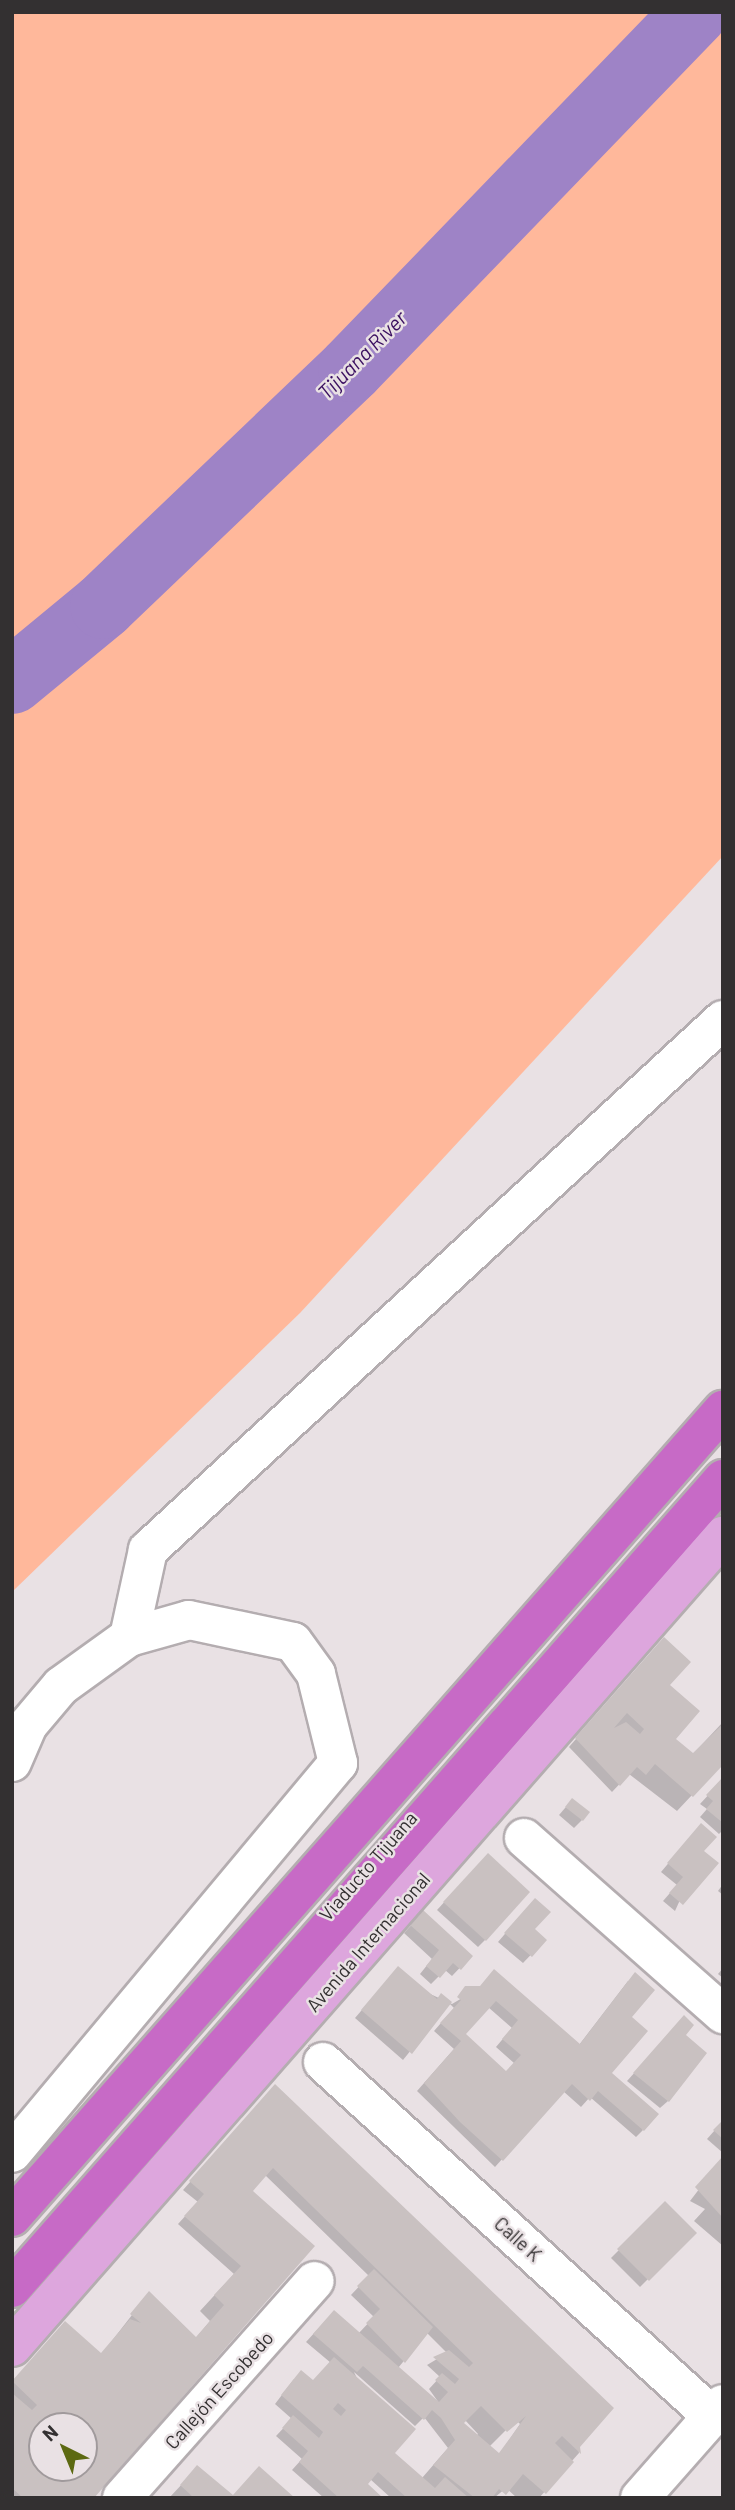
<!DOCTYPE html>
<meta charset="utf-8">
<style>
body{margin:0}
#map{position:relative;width:735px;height:2510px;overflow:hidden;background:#e9e1e4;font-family:Barlow,sans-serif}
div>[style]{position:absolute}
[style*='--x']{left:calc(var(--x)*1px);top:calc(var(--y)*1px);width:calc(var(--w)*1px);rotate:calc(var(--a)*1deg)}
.green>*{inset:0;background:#ffb89b}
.shadow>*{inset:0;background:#0003}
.river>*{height:66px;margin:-33px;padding:0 33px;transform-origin:33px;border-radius:33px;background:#9e83c6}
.building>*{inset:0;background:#c9c1c1}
.roads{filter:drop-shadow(2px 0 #b4adb0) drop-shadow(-2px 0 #b4adb0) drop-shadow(0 2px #b4adb0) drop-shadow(0 -2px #b4adb0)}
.minor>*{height:38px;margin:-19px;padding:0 19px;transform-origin:19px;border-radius:19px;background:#fff}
.major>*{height:38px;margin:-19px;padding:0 19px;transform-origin:19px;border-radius:19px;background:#dda6dd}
.highway>*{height:38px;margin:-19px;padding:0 19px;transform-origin:19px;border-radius:19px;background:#c76ac6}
span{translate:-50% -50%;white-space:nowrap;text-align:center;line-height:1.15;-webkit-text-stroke:5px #e9e1e4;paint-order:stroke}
.street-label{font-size:19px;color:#333031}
.water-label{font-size:21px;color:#3a0f60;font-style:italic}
.frame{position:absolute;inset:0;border:14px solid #333031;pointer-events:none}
.north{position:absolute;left:28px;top:2412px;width:70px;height:70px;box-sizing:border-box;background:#e9e1e4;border:2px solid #a09a9c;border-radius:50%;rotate:317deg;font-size:19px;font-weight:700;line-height:28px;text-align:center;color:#333031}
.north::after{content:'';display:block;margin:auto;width:24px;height:32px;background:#5c6911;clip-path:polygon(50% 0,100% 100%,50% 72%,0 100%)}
</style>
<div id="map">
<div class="green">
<i style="clip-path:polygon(12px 12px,723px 12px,723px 856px,300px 1313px,12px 1592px)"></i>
</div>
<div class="shadow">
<i style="clip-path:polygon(629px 1678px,668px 1685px,673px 1739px,692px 1755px,723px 1722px,723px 1762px,677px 1811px,629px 1774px,612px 1792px,569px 1747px)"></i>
<i style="clip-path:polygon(723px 1779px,723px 1830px,719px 1834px,700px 1817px,707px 1809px,700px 1804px)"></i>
<i style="clip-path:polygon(572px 1800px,582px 1820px,574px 1828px,559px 1815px)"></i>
<i style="clip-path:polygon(694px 1833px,702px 1851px,675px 1911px,663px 1901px,677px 1885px,661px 1872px)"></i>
<i style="clip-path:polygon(480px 1863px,485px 1940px,478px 1947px,437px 1910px)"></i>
<i style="clip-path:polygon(723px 1884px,723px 1895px,718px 1891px)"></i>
<i style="clip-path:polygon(527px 1908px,533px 1929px,545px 1940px,523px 1963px,498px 1942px)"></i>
<i style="clip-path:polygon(416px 1920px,471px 1956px,452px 1976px,445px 1970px,431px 1984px,420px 1974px,432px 1959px,404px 1933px)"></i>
<i style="clip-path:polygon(723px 1968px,723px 1978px,718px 1974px)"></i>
<i style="clip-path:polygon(evenodd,391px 1976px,452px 2004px,479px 1988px,579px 2045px,628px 1981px,629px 2017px,610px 2073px,643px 2130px,636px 2137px,590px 2097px,581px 2107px,563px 2091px,495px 2167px,417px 2091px,454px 2049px,434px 2031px,454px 2008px,449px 2003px,403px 2060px,355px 2018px,391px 1976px,488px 2007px,512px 2028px,496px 2047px,514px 2063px,506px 2073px,464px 2035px,488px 2007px)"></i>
<i style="clip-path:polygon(684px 2018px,668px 2101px,660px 2108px,627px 2081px)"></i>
<i style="clip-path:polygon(evenodd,268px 2094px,578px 2446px,579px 2453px,539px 2498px,517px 2498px,506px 2488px,494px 2498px,391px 2498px,370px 2479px,365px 2484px,380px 2498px,324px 2498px,292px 2470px,302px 2459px,276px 2436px,292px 2419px,275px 2404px,294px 2379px,313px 2382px,331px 2363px,306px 2342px,326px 2320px,358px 2334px,374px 2317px,351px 2295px,369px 2276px,265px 2175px,250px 2192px,313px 2246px,91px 2498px,12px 2498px,12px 2383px,58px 2331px,101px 2355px,149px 2293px,195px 2339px,210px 2321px,200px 2311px,234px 2274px,178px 2224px,198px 2202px,183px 2190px,268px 2094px,427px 2333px,447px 2353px,427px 2365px,440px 2377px,429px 2389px,439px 2403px,398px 2368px,427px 2333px,268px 2094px,354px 2372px,415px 2426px,424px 2417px,448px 2448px,422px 2478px,392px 2453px,354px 2372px,268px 2094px,465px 2420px,478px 2434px,476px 2436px,462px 2423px,465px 2420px,268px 2094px,516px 2420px,520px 2424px,499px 2455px,489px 2447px,516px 2420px,268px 2094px,42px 2426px,84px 2426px,84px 2468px,42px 2468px,42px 2426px)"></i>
<i style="clip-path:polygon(723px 2121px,723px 2153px,707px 2139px)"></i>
<i style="clip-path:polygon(723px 2158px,723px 2246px,694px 2221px,705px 2209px,690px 2201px)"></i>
<i style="clip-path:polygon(665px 2204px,694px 2233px,640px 2287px,611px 2258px)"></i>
<i style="clip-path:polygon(198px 2467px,232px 2497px,292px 2498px,169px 2498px)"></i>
</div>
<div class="river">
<i style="--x:12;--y:681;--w:118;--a:-39.5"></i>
<i style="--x:103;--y:606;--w:343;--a:-43.7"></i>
<i style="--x:351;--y:369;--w:496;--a:-46"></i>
</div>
<div class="building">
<i style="clip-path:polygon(evenodd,664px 1637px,691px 1662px,670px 1685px,700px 1711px,676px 1739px,693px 1753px,723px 1724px,723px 1765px,693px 1797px,655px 1764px,646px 1775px,637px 1767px,620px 1786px,575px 1738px,664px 1637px,627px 1713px,644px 1729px,640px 1734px,626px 1722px,614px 1728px,627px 1713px)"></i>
<i style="clip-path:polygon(723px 1777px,723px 1823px,706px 1809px,713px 1801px,706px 1795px)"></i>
<i style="clip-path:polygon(572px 1798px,590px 1812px,583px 1821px,565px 1807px)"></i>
<i style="clip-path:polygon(701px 1823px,717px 1837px,704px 1851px,719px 1863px,683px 1905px,669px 1893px,683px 1877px,667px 1863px)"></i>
<i style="clip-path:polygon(488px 1853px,530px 1892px,486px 1941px,443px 1902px)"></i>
<i style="clip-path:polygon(535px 1898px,551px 1912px,535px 1929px,547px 1940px,532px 1957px,504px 1933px)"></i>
<i style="clip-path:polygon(423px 1910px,473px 1956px,461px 1970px,453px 1963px,440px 1978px,426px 1966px,439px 1950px,410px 1925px)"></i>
<i style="clip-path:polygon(398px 1966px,437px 1999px,441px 1993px,452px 2002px,412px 2054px,361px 2010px)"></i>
<i style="clip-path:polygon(evenodd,494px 1969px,580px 2044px,635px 1972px,655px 1990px,632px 2017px,648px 2031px,612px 2073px,659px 2114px,644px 2131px,598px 2091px,590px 2101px,572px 2084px,503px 2161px,460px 2122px,424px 2083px,461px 2041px,440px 2023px,461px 2000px,457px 1997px,465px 1986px,480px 1986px,494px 1969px,496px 2001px,518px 2020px,502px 2039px,521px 2055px,506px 2071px,466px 2034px,496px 2001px)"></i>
<i style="clip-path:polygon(684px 2015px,694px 2025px,686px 2035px,707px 2053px,669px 2102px,633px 2073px)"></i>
<i style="clip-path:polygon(evenodd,275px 2084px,614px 2408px,580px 2447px,581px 2454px,562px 2436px,555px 2443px,574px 2462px,546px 2494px,523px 2474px,506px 2495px,499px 2489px,492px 2498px,475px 2498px,433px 2465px,455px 2440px,441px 2418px,432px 2410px,424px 2420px,363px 2366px,357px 2372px,313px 2334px,334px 2310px,439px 2402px,448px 2392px,435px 2380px,442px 2373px,455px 2384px,459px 2379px,433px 2357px,449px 2350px,469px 2367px,473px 2363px,273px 2168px,253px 2191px,315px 2246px,94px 2498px,23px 2498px,12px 2488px,12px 2393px,32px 2410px,37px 2405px,12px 2381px,65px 2321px,101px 2353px,130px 2319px,141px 2323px,130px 2314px,149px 2291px,196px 2337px,224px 2305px,214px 2295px,241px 2266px,184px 2216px,204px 2194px,189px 2181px,275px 2084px,481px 2406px,507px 2432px,526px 2416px,499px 2453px,464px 2423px,481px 2406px,275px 2084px,42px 2426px,84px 2426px,84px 2468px,42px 2468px,42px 2426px)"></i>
<i style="clip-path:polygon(723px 2120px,723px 2139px,713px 2130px)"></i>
<i style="clip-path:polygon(723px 2156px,723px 2218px,695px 2187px)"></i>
<i style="clip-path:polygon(665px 2201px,697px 2233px,649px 2281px,617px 2249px)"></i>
<i style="clip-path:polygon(374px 2269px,433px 2327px,405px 2363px,366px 2323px,380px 2309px,357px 2286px)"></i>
<i style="clip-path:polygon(evenodd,334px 2357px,416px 2429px,395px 2453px,435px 2488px,445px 2477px,469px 2498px,407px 2498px,378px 2472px,368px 2484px,383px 2498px,339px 2498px,299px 2462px,308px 2451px,282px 2428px,293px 2415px,319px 2438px,323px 2432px,281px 2395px,301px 2370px,313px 2380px,334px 2357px,338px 2403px,346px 2410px,341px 2416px,333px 2409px,338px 2403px)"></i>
<i style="clip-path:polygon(197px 2465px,233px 2495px,259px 2466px,295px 2498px,194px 2498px,180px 2485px)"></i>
</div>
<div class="roads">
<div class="minor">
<i style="--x:129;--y:1637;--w:89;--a:-77.7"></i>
<i style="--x:148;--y:1550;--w:782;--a:-42.67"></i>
<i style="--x:12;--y:1762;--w:40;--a:-66.6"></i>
<i style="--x:28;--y:1725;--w:51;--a:-49.8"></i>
<i style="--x:61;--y:1686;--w:84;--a:-35.8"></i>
<i style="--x:129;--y:1637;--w:62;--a:-15.8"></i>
<i style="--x:189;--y:1620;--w:106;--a:11.9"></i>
<i style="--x:293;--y:1642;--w:39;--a:54"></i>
<i style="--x:316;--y:1674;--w:92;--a:76.1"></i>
<i style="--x:338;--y:1763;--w:508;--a:129.89"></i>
<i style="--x:524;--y:1838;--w:266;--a:41.5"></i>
<i style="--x:323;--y:2062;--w:526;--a:42.3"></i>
<i style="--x:122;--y:2498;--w:290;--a:-48.4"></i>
<i style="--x:640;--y:2498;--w:125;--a:-48.6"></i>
</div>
<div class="major">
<i style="--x:12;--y:2347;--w:1079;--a:-48.76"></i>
</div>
<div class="highway">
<i style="--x:12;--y:2217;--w:1076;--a:-48.62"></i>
<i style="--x:12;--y:2288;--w:1077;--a:-48.69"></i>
</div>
</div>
<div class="street-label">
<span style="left:368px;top:1866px;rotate:-49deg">Viaducto Tijuana</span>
<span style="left:368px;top:1942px;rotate:-49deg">Avenida Internacional</span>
<span style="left:518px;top:2239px;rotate:42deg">Calle K</span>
<span style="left:219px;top:2390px;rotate:-48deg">Callejón Escobedo</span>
</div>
<div class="water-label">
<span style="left:362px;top:355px;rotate:-45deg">Tijuana River</span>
</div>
<div class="frame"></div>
<div class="north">N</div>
</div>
